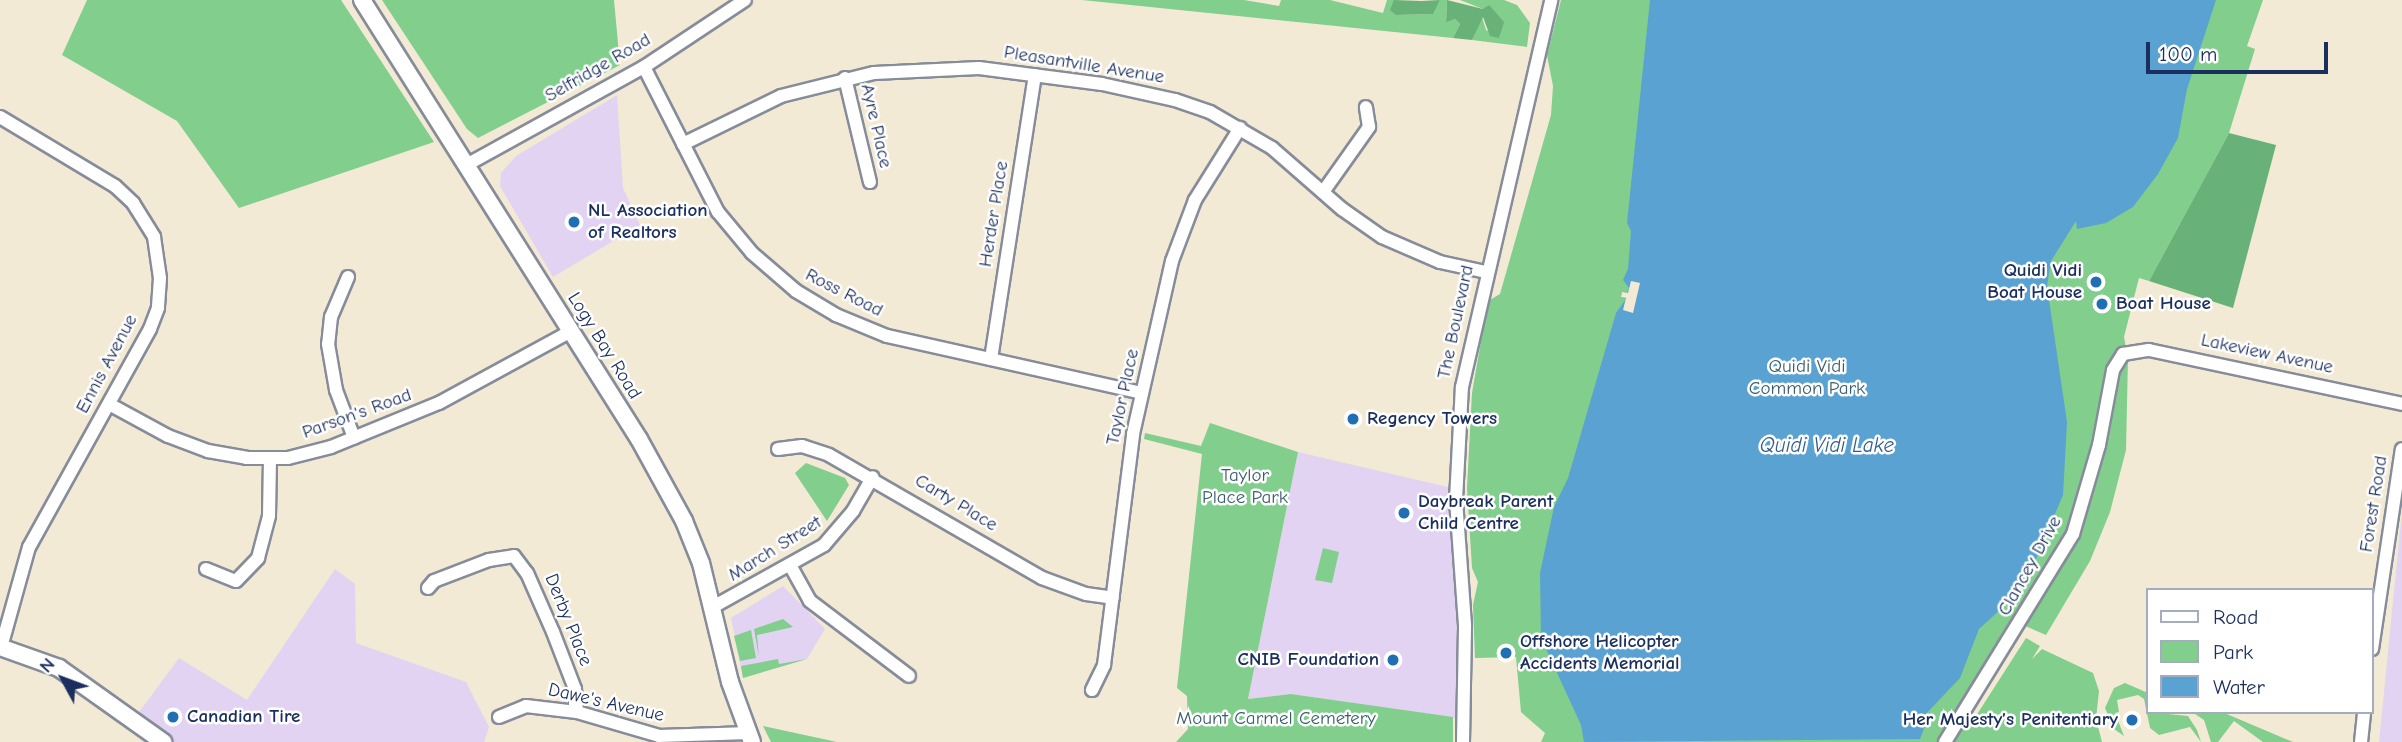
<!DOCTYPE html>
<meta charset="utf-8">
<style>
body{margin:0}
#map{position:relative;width:2402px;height:742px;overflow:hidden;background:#f2ead4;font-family:"Comic Neue",sans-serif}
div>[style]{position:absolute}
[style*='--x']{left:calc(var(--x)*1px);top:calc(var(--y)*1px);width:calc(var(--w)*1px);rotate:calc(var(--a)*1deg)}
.built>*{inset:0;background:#e3d3f2}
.green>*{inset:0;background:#81ce8d}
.forest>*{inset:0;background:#68b178}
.water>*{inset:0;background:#5aa2d1}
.pier>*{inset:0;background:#f2ead4}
.roads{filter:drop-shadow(2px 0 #868c99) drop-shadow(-2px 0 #868c99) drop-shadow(0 2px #868c99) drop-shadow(0 -2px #868c99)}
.minor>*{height:12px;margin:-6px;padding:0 6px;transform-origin:6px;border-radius:6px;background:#fff}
.major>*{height:16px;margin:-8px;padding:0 8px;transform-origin:8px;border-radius:8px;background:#fff}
.dots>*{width:19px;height:19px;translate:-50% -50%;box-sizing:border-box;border:4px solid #fff;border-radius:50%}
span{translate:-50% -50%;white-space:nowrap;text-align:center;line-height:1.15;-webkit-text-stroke:5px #fff;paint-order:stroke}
.street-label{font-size:19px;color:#1b2f5e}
.poi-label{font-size:19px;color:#1b2f5e;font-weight:700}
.left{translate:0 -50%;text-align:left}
.right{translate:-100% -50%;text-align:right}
.park-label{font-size:19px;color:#3a5f6c}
.water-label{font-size:21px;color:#345d8c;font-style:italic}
.legend{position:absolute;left:2146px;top:588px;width:228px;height:126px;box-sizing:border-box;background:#fff;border:2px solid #a4acbf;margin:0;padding:9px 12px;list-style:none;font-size:21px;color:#1b2f5e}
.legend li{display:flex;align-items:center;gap:14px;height:35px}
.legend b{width:35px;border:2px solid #a4acbf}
.north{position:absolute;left:28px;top:644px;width:70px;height:70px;-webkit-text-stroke:5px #fff;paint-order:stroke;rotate:311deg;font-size:19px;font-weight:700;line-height:28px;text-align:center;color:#1b2f5e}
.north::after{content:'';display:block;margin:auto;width:24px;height:32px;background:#1b2f5e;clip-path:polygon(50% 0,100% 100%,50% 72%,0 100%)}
.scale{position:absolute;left:2146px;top:42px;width:182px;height:32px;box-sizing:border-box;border:4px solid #1b2f5e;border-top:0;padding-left:9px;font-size:21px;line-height:24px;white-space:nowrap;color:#1b2f5e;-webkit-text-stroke:5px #fff;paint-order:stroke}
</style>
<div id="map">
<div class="built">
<i style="clip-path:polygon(617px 95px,623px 188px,640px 225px,553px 277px,500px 186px,501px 173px,516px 156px)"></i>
<i style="clip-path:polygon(1298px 452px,1456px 489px,1464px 719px,1291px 694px,1248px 699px)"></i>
<i style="clip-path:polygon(2402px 511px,2402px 742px,2379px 742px)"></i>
<i style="clip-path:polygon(335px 569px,355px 584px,356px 643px,466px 682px,489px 727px,484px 742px,163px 742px,134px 719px,179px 658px,247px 700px)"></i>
<i style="clip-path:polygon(783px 586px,825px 629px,807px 659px,743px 678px,731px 618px)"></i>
</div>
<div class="green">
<i style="clip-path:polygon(87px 0,341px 0,434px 142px,239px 208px,177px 121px,62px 55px)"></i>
<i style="clip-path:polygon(382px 0,614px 0,620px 65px,478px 138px,467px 129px)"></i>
<i style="clip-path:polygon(1082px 0,1244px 0,1279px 6px,1281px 0,1330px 0,1383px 13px,1387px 0,1394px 0,1396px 15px,1432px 14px,1440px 0,1447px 0,1446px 21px,1455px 19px,1460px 24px,1453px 38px)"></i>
<i style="clip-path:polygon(1460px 0,1504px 0,1517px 5px,1530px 23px,1527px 47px,1472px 40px,1482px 17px,1486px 30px,1500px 37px,1483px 9px)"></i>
<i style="clip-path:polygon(1561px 0,2263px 0,2247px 46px,2255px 49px,2229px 133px,2149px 281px,2139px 278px,2124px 337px,2128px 358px,2126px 450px,2110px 512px,2090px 561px,2046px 635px,2014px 621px,1937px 742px,1541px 742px,1545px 733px,1521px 712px,1516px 657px,1475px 658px,1473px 605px,1478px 582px,1472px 568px,1467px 488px,1472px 393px,1488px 301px,1500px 294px,1551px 115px,1553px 86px,1547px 55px)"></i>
<i style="clip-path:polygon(1210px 423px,1298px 452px,1248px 699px,1291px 694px,1453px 717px,1453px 742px,1176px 742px,1188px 729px,1187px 696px,1177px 688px,1202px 454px,1144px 439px,1145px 433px,1201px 446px)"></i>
<i style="clip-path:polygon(806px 463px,845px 478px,849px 485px,827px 521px,795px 473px)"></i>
<i style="clip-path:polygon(1323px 548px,1339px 552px,1332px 583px,1315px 580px)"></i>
<i style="clip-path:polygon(783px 619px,793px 627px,757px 635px,759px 657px,754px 629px)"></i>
<i style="clip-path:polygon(751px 630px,756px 658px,740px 661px,734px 636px)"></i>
<i style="clip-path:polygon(2026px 638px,2040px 646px,2032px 659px,2042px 649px,2093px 673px,2099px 691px,2096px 719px,2102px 742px,1945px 742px,1956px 723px,1967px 730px)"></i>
<i style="clip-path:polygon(778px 659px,779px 664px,807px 659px,743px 678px,741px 666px)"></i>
<i style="clip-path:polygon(2125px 683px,2148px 693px,2148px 712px,2188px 716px,2197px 730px,2201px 742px,2190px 727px,2159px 735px,2150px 728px,2144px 699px,2138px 695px,2117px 700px,2119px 712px,2115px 713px,2124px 736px,2114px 729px,2105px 708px,2114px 688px)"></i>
<i style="clip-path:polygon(2192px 712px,2222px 712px,2293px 742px,2263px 742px,2234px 721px,2218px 742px,2211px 742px,2204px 720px)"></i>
<i style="clip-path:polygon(763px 726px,837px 742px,771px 742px)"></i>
</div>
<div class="forest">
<i style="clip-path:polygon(1394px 0,1421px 1px,1440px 0,1433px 14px,1396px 15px,1390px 10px)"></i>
<i style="clip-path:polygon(1447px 0,1483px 9px,1489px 5px,1504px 22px,1499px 38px,1490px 36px,1483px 17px,1472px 40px,1453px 38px,1460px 24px,1455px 19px,1446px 22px)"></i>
<i style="clip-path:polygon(2229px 133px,2276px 145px,2233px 308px,2149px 281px)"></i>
</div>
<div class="water">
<i style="clip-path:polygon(1650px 0,2216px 0,2187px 89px,2178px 138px,2158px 174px,2133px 207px,2106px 223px,2077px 229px,2076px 221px,2051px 261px,2047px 286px,2067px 422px,2063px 495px,2033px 566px,2001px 609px,1979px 629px,1960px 678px,1922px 718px,1925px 726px,1920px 739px,1584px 742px,1581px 725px,1541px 638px,1540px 573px,1554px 507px,1568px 478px,1616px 313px,1626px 299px,1621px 297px,1622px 292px,1627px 293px,1629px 288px,1623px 280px,1628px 269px,1631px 231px,1627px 223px)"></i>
</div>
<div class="pier">
<i style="clip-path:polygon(1631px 281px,1640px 283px,1633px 313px,1623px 310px,1626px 298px,1621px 297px,1622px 292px,1628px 293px)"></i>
</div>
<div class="roads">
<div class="minor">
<i style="--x:644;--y:67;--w:163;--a:63"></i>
<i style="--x:718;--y:212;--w:53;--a:50.3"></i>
<i style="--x:752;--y:253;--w:58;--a:40.8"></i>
<i style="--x:796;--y:291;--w:47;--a:31"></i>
<i style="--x:836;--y:315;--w:55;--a:22.4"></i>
<i style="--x:887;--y:336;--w:261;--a:12.6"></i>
<i style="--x:845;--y:78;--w:107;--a:76.5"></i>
<i style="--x:0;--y:117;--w:134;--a:31"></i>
<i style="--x:115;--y:186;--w:25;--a:43"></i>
<i style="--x:133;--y:203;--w:40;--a:58"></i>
<i style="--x:154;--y:237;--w:41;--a:81.7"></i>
<i style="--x:160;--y:278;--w:30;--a:94"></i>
<i style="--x:158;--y:308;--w:22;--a:111"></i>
<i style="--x:150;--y:329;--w:249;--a:119"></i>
<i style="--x:29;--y:547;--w:104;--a:105.6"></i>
<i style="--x:683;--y:144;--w:109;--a:-26.1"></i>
<i style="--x:781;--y:96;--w:96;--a:-13.9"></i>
<i style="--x:874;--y:73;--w:105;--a:-2.7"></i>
<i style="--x:979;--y:68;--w:124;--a:7.4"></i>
<i style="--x:1102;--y:84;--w:75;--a:12.4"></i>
<i style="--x:1175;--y:100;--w:37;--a:19"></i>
<i style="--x:1210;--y:112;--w:72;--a:30.1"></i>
<i style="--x:1272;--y:148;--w:93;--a:41.1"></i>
<i style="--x:1342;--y:209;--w:49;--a:35"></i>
<i style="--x:1382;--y:237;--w:63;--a:23.3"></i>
<i style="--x:1440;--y:262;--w:47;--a:12.3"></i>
<i style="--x:468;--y:164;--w:201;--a:-28.9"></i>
<i style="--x:644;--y:67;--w:121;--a:-33.6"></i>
<i style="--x:1323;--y:192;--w:80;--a:-54.7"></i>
<i style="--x:1369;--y:127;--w:20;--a:-99"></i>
<i style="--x:348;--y:277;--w:43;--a:113"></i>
<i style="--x:331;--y:317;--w:27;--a:96"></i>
<i style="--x:328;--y:344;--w:47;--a:80.1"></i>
<i style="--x:336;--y:390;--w:51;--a:69.4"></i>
<i style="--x:991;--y:359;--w:287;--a:-81.2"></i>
<i style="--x:109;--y:404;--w:67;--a:28.5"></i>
<i style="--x:168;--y:436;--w:43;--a:20.6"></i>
<i style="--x:208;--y:451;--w:39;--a:10"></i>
<i style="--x:246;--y:458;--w:42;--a:0"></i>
<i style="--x:288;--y:458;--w:44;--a:-14.3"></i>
<i style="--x:331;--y:447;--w:117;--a:-22.2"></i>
<i style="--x:439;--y:403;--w:148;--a:-28.6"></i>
<i style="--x:778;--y:449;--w:24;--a:-7"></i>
<i style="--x:802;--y:446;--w:28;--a:18"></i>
<i style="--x:829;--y:455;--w:246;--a:30"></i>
<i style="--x:1042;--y:578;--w:47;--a:20"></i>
<i style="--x:1086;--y:594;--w:27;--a:8"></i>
<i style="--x:790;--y:565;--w:41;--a:60.9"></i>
<i style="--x:810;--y:601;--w:124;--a:37.1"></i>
<i style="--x:206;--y:569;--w:32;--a:22"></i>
<i style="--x:236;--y:581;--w:32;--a:-46"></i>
<i style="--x:258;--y:558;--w:43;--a:-75.3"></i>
<i style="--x:269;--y:516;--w:57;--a:-89"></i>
<i style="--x:428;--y:588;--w:9;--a:-49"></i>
<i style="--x:434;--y:581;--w:59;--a:-20.9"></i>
<i style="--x:489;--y:560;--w:25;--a:-9"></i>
<i style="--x:514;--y:556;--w:21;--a:53"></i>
<i style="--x:527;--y:573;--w:64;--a:66.2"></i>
<i style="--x:553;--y:632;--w:61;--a:68.9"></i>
<i style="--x:575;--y:689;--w:23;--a:85"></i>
<i style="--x:711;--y:608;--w:129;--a:-29.1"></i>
<i style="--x:824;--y:545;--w:45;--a:-49.5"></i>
<i style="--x:853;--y:511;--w:39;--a:-60"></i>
<i style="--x:2372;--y:649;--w:202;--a:-81.5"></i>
<i style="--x:1092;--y:690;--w:28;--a:-64"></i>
<i style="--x:1104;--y:665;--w:233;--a:-82.8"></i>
<i style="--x:1133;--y:434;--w:177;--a:-77.3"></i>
<i style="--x:1172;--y:261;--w:65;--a:-69.3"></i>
<i style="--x:1195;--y:200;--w:85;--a:-58"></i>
<i style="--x:499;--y:717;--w:29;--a:-22"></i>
<i style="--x:526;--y:706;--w:51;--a:6.7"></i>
<i style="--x:577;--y:712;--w:85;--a:16.3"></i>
<i style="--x:659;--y:736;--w:90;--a:-1.9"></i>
<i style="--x:1463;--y:742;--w:117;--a:-89"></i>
<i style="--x:1465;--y:625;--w:125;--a:-94.1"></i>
<i style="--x:1456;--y:500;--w:113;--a:-87"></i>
<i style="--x:1462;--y:387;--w:397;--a:-77"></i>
<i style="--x:1945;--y:742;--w:244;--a:-58.4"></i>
<i style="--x:2073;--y:534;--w:93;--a:-73.7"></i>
<i style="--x:2099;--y:445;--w:76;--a:-79.4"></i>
<i style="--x:2113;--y:370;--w:19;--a:-58"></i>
<i style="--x:2123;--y:354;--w:26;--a:-9"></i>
<i style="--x:2149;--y:350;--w:259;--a:12"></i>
<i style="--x:2361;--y:742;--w:30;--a:-84"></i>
</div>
<div class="major">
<i style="--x:362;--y:0;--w:519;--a:57.75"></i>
<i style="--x:639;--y:439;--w:94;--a:61.2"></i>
<i style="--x:684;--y:521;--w:45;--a:68"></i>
<i style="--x:701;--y:563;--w:122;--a:76.3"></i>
<i style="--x:730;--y:682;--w:64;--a:69.9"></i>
<i style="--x:0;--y:647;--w:63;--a:19.6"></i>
<i style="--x:59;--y:668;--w:128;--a:35.4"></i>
</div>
</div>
<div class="dots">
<i style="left:574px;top:222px;background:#1f6fb2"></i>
<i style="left:2096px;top:282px;background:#1f6fb2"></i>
<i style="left:2102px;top:304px;background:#1f6fb2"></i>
<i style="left:1353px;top:419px;background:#1f6fb2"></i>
<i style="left:1404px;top:513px;background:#1f6fb2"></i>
<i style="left:1506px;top:653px;background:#1f6fb2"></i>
<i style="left:1393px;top:660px;background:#1f6fb2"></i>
<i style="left:173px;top:717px;background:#1f6fb2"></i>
<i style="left:2132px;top:720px;background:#1f6fb2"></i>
</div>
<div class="street-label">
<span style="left:1084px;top:65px;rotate:9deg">Pleasantville Avenue</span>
<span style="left:598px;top:68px;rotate:-30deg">Selfridge Road</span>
<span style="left:876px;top:126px;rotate:77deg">Ayre Place</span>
<span style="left:994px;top:214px;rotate:-81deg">Herder Place</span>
<span style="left:844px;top:293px;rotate:27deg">Ross Road</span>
<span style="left:1456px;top:322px;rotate:-78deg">The Boulevard</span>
<span style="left:604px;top:346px;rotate:58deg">Logy Bay Road</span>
<span style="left:2267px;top:354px;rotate:12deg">Lakeview Avenue</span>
<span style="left:107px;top:364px;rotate:-62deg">Ennis Avenue</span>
<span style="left:1123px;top:397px;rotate:-78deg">Taylor Place</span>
<span style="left:357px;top:414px;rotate:-20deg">Parson's Road</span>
<span style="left:956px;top:503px;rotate:31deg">Carty Place</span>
<span style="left:2374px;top:504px;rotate:-81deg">Forest Road</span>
<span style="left:775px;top:549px;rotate:-32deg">March Street</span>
<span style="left:2030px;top:566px;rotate:-61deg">Clancey Drive</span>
<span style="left:568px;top:620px;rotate:68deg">Derby Place</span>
<span style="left:606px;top:703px;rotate:13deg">Dawe's Avenue</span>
</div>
<div class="poi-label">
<span class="left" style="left:588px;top:222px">NL Association<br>of Realtors</span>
<span class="right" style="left:2082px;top:282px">Quidi Vidi<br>Boat House</span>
<span class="left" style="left:2116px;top:304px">Boat House</span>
<span class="left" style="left:1367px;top:419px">Regency Towers</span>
<span class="left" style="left:1418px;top:513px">Daybreak Parent<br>Child Centre</span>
<span class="left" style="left:1520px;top:653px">Offshore Helicopter<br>Accidents Memorial</span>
<span class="right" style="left:1379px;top:660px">CNIB Foundation</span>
<span class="left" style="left:187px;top:717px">Canadian Tire</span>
<span class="right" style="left:2118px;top:720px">Her Majesty’s Penitentiary</span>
</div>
<div class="park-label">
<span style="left:1807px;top:378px">Quidi Vidi<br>Common Park</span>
<span style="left:1245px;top:487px">Taylor<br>Place Park</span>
<span style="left:1276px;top:719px">Mount Carmel Cemetery</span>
</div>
<div class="water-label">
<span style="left:1827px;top:445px">Quidi Vidi Lake</span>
</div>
<ul class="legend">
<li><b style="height:9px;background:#fff"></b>Road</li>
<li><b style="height:19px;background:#81ce8d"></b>Park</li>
<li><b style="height:19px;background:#5aa2d1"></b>Water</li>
</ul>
<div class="north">N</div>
<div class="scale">100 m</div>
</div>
